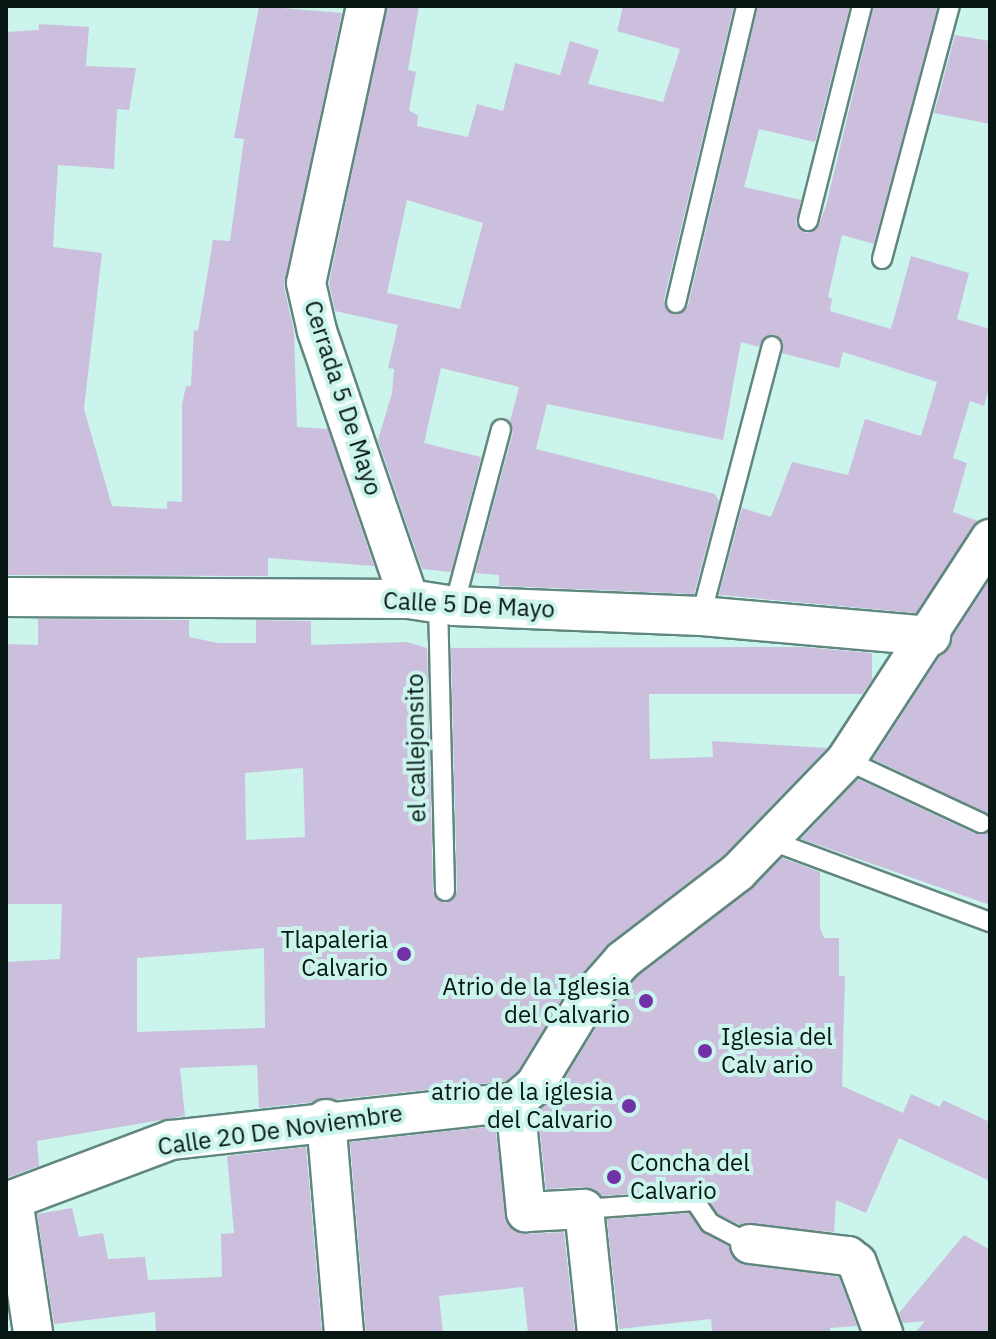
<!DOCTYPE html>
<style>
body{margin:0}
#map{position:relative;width:996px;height:1339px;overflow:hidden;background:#cbf5ec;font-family:"IBM Plex Sans",sans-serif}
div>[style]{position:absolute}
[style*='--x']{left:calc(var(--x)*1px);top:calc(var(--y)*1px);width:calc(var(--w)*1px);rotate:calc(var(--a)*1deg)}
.building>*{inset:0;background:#ccbfdd}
.roads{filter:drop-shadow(2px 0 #60877f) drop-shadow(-2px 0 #60877f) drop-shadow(0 2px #60877f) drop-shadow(0 -2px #60877f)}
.lane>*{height:18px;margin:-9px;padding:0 9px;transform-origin:9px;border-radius:9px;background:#fff}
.street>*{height:38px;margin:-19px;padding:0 19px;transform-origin:19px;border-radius:19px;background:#fff}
.dots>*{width:22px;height:22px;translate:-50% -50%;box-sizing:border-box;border:4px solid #cbf5ec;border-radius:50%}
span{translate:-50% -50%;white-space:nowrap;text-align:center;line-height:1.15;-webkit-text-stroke:8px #cbf5ec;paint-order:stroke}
.street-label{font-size:24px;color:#081714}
.poi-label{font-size:24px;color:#081714}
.right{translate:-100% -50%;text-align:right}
.left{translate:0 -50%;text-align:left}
.frame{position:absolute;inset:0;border:8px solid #081714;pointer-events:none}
</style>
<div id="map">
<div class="building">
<i style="clip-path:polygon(259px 6px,342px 13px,284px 287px,294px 331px,297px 427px,328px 429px,374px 566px,268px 558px,268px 576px,6px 575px,6px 32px,39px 30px,39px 24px,89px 27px,86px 66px,136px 68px,129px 110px,117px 109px,114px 169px,58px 165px,53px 247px,102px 253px,84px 409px,112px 506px,167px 509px,167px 501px,182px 502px,182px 404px,186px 386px,191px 386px,194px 330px,198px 331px,213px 240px,230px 241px,244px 139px,234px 138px)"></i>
<i style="clip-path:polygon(evenodd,387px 6px,419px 6px,408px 70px,416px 72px,409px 110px,418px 116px,417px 126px,468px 137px,477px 104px,503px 111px,515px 63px,560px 75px,570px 41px,599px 50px,588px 84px,663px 102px,680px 49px,617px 31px,623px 6px,734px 6px,664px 300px,674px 315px,688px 306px,758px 6px,850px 6px,815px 142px,759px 129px,744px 187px,801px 200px,796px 224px,806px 233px,817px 229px,826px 206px,874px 6px,938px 6px,874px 244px,842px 235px,828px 297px,832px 299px,830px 311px,891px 329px,911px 256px,969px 273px,957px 319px,990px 329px,990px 384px,984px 406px,970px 401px,953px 458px,967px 463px,953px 512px,978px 521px,916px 613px,719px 595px,742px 508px,771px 517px,792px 462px,848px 475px,865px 419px,921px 436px,937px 382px,843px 352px,839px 368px,782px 353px,783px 342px,774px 334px,764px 337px,759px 347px,741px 342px,723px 440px,547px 404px,536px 449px,715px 494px,719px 501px,694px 594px,499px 586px,499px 575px,475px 573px,513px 432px,510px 421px,519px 387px,441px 368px,424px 443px,481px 457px,451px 572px,422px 569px,378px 440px,392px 393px,394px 369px,388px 368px,398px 325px,335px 311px,329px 283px,387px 6px,407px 200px,483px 223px,460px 309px,387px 293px,407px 200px)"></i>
<i style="clip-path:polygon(955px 35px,990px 41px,990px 124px,934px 113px)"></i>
<i style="clip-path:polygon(990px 579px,990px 815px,873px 759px)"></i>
<i style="clip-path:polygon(evenodd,38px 619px,189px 620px,189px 637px,218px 643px,256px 643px,256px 620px,311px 621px,311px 645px,407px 642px,427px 648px,433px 891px,445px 903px,457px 891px,451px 648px,803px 647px,872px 653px,872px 680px,862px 694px,649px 694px,650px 759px,713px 757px,712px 741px,827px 748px,723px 856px,607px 945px,568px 989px,518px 1071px,506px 1081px,259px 1108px,257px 1065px,180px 1068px,185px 1116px,37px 1141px,39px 1166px,6px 1178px,6px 962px,60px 959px,62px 904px,6px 904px,6px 644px,38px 645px,38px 619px,303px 768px,305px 837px,246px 840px,245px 773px,303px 768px,38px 619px,264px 948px,265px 1028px,137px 1032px,137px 958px,264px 948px)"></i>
<i style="clip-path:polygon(858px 779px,976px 834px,990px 830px,990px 905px,801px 839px)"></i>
<i style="clip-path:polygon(782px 858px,820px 872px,820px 928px,824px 938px,839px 938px,839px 976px,845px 976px,842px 1086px,903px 1113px,911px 1094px,940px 1107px,943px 1100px,990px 1122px,990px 1181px,899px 1138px,866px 1213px,836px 1200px,834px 1232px,740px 1225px,718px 1214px,695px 1189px,601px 1196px,584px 1187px,546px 1189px,538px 1111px,554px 1096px,603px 1016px,638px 976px,751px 889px)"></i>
<i style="clip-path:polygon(495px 1126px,508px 1224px,526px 1234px,564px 1232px,575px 1333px,528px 1333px,523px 1287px,439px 1296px,443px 1333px,366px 1333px,350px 1142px)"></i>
<i style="clip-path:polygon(306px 1147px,322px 1333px,156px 1333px,155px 1312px,54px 1324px,37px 1214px,72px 1208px,79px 1237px,103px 1233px,108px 1259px,145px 1257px,148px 1280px,222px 1277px,221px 1234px,234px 1233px,227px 1156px)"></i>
<i style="clip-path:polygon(689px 1213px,704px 1233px,729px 1246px,737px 1262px,839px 1277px,857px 1326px,830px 1328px,830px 1333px,712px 1333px,711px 1319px,619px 1329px,607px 1219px)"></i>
<i style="clip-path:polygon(964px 1235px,990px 1250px,990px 1333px,915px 1333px,925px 1321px,903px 1323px,899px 1313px)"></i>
</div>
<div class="roads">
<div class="lane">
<i style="--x:808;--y:221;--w:222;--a:-75.9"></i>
<i style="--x:882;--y:259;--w:262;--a:-75"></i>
<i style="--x:676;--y:303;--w:305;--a:-76.7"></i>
<i style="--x:438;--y:603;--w:288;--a:88.6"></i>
<i style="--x:454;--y:606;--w:183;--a:-75.1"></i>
<i style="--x:701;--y:616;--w:279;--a:-75.3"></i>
<i style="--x:846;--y:760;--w:149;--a:25"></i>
<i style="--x:772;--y:841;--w:233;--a:20.4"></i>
<i style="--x:584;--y:1209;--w:111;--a:-4.1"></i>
<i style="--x:695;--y:1201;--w:27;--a:56"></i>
<i style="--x:710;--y:1223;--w:45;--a:27.7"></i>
</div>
<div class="street">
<i style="--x:366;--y:6;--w:283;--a:102.2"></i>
<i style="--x:306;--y:283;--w:49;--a:77.1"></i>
<i style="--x:317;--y:331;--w:283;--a:71.1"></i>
<i style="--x:6;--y:597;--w:403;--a:0.3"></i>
<i style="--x:409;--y:599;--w:46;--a:8.8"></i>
<i style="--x:454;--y:606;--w:247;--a:2.3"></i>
<i style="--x:701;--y:616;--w:231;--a:5"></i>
<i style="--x:515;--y:1102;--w:26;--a:-40"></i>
<i style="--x:535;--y:1085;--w:96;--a:-58.6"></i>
<i style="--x:585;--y:1003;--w:57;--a:-48.5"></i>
<i style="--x:623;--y:960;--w:145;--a:-37.4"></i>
<i style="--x:738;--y:872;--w:156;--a:-46"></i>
<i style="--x:846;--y:760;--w:264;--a:-56.9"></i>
<i style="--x:515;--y:1102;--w:111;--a:84.3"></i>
<i style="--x:526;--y:1212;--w:58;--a:-3"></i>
<i style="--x:584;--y:1209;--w:125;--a:84"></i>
<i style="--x:326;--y:1119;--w:215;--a:85.2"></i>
<i style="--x:13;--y:1200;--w:134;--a:81.4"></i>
<i style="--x:6;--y:1202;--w:176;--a:-20.6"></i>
<i style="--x:171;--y:1140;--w:346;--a:-6.3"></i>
<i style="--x:750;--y:1244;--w:99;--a:7"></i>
<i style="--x:848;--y:1256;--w:11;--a:38"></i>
<i style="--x:857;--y:1263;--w:75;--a:69.6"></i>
</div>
</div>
<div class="dots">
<i style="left:404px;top:954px;background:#7132a7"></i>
<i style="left:646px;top:1001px;background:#7132a7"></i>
<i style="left:705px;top:1051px;background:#7132a7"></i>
<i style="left:629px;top:1106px;background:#7132a7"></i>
<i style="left:614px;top:1177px;background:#7132a7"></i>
</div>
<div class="street-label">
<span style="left:343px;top:398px;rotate:72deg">Cerrada 5 De Mayo</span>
<span style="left:469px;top:605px;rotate:3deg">Calle 5 De Mayo</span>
<span style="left:416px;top:748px;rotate:-91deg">el callejonsito</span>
<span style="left:280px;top:1130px;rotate:-8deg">Calle 20 De Noviembre</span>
</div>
<div class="poi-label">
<span class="right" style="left:388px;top:954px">Tlapaleria<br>Calvario</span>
<span class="right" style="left:630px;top:1001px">Atrio de la Iglesia<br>del Calvario</span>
<span class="left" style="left:721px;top:1051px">Iglesia del<br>Calv ario</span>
<span class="right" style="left:613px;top:1106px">atrio de la iglesia<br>del Calvario</span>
<span class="left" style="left:630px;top:1177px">Concha del<br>Calvario</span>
</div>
<div class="frame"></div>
</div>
